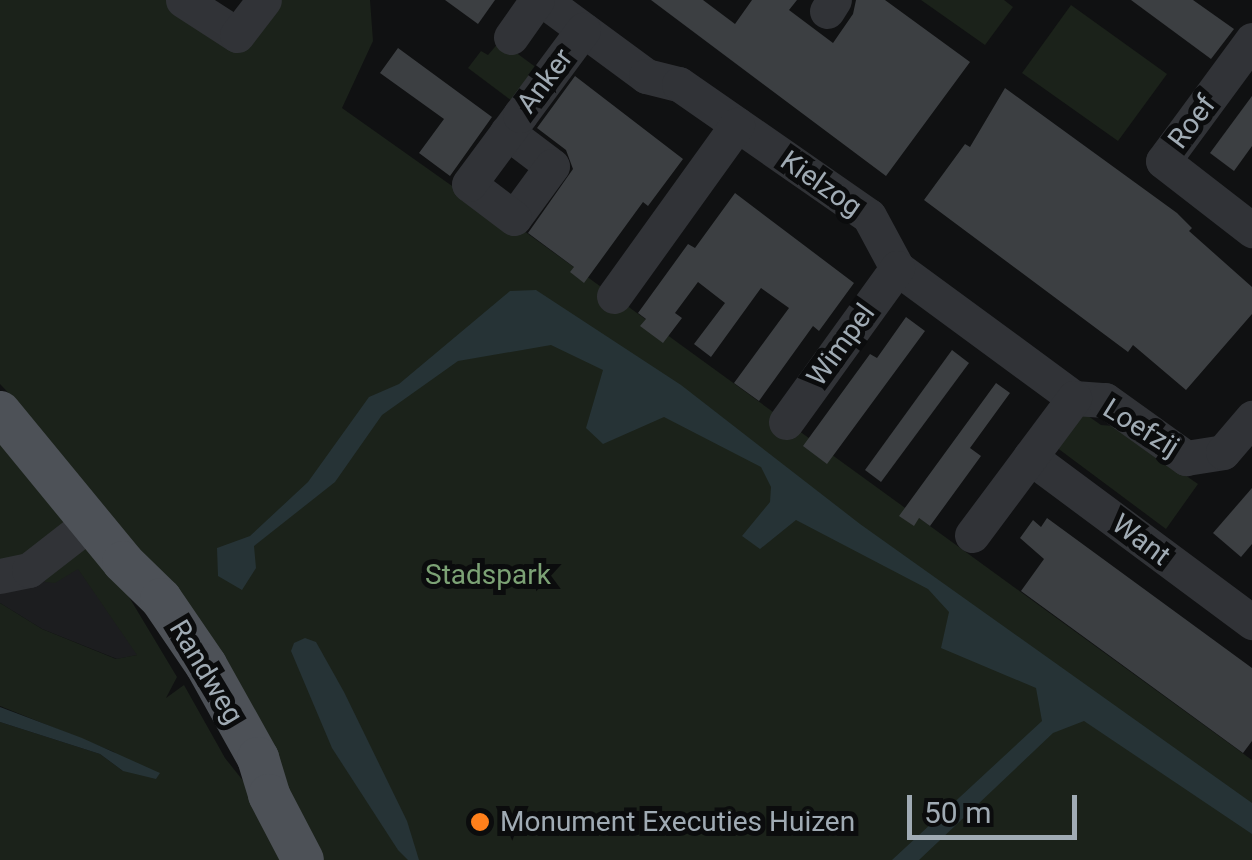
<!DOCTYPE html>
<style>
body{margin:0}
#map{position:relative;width:1252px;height:860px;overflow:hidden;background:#101112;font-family:Roboto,sans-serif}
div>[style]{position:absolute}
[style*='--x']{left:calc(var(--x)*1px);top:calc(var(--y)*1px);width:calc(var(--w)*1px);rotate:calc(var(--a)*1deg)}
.built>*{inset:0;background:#1c1d1f}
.green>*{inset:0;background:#1b221a}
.water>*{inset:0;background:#263336}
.building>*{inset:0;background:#3c3f42}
.minor>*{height:35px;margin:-17.5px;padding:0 17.5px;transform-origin:17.5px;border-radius:17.5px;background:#313337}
.major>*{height:42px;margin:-21px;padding:0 21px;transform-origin:21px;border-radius:21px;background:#4d5157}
.dots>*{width:28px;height:28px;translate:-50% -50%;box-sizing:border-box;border:5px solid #0b0c0d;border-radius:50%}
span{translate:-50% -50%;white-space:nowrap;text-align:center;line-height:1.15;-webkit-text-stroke:10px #0b0c0d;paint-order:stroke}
.street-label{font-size:28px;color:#a0abb4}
.park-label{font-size:28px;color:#7ca275}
.poi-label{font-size:28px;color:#a0abb4}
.left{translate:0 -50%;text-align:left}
.scale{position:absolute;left:907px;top:795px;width:170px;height:45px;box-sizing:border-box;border:5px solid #a0abb4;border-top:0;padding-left:12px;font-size:30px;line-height:35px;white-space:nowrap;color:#a0abb4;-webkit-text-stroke:8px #0b0c0d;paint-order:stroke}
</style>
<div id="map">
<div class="built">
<i style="clip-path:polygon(0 566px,78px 568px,138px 655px,117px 659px,42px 629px,0 603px)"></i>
</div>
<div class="green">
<i style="clip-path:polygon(0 0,168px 0,237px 49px,281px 0,370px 0,373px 41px,342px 108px,517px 232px,520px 228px,1252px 760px,1252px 860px,319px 860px,19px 404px,0 384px)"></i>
<i style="clip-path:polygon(921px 0,1004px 0,1013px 7px,985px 45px)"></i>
<i style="clip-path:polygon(1071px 5px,1167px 74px,1118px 141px,1022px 73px)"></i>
<i style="clip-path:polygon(500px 41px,541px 71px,516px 104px,468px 68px,481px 51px,488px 55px)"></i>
<i style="clip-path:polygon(1081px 411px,1101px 425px,1114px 426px,1198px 484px,1166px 529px,1056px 447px)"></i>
<i style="clip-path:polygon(0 434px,69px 518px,59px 539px,0 566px)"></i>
<i style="clip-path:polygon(87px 545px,108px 562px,177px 677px,166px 698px,184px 685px,225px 758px,267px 811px,292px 860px,0 860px,0 722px,100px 754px,123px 771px,114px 752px,0 706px,0 603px,42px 629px,116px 659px,137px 655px,78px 569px,55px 583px,45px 582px,45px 571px)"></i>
</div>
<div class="water">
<i style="clip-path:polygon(536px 290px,681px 385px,860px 524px,1252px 803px,1252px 834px,1084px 721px,1053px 733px,919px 860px,892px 860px,1042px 721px,1036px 688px,941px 648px,949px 612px,928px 589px,796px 520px,760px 549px,742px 536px,770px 502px,771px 487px,761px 467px,664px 417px,603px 444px,586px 428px,603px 370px,551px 345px,458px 361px,382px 415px,335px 482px,254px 546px,256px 568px,242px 590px,218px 576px,217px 548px,250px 536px,308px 482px,369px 397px,399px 384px,510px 291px)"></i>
<i style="clip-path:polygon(305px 638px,316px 642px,344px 692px,407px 821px,419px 860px,408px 860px,398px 850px,332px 748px,291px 651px,294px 643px)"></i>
<i style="clip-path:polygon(0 707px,82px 738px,160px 773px,156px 779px,123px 771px,100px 754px,0 722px)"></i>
</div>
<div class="building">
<i style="clip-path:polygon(445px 0,495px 0,478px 24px)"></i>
<i style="clip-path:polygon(651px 0,703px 0,735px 24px,752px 0,797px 0,789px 10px,833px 43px,853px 14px,856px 0,885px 0,970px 62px,886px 176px)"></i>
<i style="clip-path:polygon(1131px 0,1193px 0,1234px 29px,1211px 59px)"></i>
<i style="clip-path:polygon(398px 48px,492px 117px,450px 176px,419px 153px,444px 119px,380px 73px)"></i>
<i style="clip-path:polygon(575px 76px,683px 159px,648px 206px,643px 202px,584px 283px,570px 272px,574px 267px,528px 233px,573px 169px,566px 150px,537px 128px)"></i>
<i style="clip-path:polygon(1005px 88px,1177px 213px,1192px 228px,1189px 231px,1252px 287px,1252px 314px,1186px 390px,1133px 345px,1128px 352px,924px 200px,965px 144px,970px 147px)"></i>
<i style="clip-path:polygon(1252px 96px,1252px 146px,1234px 171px,1210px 153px)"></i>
<i style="clip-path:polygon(735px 193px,854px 283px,819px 331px,813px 326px,759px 401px,734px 383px,789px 308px,761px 288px,711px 357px,694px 344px,725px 303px,698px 282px,675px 313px,682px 318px,663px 343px,640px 326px,646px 319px,638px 313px,688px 244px,695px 248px)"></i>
<i style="clip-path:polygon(906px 317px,925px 331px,827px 464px,803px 446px,870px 354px,877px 358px)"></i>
<i style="clip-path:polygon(952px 350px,969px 363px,881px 482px,865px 470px)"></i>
<i style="clip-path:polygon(996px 383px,1010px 393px,970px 448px,981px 456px,930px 526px,919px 518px,914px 526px,899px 516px)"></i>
<i style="clip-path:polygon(1252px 488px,1252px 544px,1241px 557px,1213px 533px)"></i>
<i style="clip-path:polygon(1047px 518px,1252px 668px,1252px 741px,1243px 753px,1021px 591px,1044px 559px,1020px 538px,1033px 520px,1041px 527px)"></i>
</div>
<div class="minor">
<i style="--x:183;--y:0;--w:64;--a:32.9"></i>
<i style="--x:237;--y:35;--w:44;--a:-52.4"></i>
<i style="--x:543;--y:0;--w:128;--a:36.4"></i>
<i style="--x:646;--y:76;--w:34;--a:14"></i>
<i style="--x:679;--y:84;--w:231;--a:34.8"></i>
<i style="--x:869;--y:216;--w:59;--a:61.7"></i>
<i style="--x:897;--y:268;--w:220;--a:36.3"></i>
<i style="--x:827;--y:11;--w:13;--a:-58"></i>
<i style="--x:511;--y:37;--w:45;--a:-54.9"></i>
<i style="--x:1252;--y:40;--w:150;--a:126.3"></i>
<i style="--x:1163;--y:161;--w:113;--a:37.8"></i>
<i style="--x:507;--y:132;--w:56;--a:37.1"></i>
<i style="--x:552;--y:166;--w:64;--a:126.2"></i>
<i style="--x:514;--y:218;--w:56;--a:-142.9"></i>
<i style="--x:469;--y:184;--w:86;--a:-53.5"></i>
<i style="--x:520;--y:115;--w:106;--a:-53.5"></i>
<i style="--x:614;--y:296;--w:211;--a:-54.3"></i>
<i style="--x:1074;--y:398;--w:31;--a:4"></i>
<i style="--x:1105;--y:400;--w:100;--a:35.6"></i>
<i style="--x:1186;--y:458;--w:37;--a:-9"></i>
<i style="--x:1223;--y:452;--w:45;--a:-49.5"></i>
<i style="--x:786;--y:422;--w:190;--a:-54.2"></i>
<i style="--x:1030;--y:457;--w:277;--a:36.6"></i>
<i style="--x:972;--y:535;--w:171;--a:-53.3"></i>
<i style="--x:0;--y:576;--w:30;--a:-12"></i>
<i style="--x:29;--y:570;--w:80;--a:-37.9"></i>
</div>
<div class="major">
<i style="--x:0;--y:412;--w:194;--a:50.6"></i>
<i style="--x:123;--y:562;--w:53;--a:44.2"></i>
<i style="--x:161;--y:599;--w:80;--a:55.7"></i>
<i style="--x:206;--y:665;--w:107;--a:60.8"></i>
<i style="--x:258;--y:758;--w:39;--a:73"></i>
<i style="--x:269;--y:795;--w:73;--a:62.4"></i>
</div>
<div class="dots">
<i style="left:480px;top:822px;background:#ff801b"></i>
</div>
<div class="street-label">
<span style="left:545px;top:81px;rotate:-53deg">Anker</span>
<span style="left:1192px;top:122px;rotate:-53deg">Roef</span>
<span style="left:821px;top:184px;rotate:35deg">Kielzog</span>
<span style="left:841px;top:345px;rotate:-54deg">Wimpel</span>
<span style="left:1141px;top:428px;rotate:32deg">Loefzij</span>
<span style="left:1141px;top:540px;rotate:37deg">Want</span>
<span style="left:206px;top:672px;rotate:59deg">Randweg</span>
</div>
<div class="park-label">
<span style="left:488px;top:575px">Stadspark</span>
</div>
<div class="poi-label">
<span class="left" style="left:500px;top:822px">Monument Executies Huizen</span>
</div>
<div class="scale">50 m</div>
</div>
